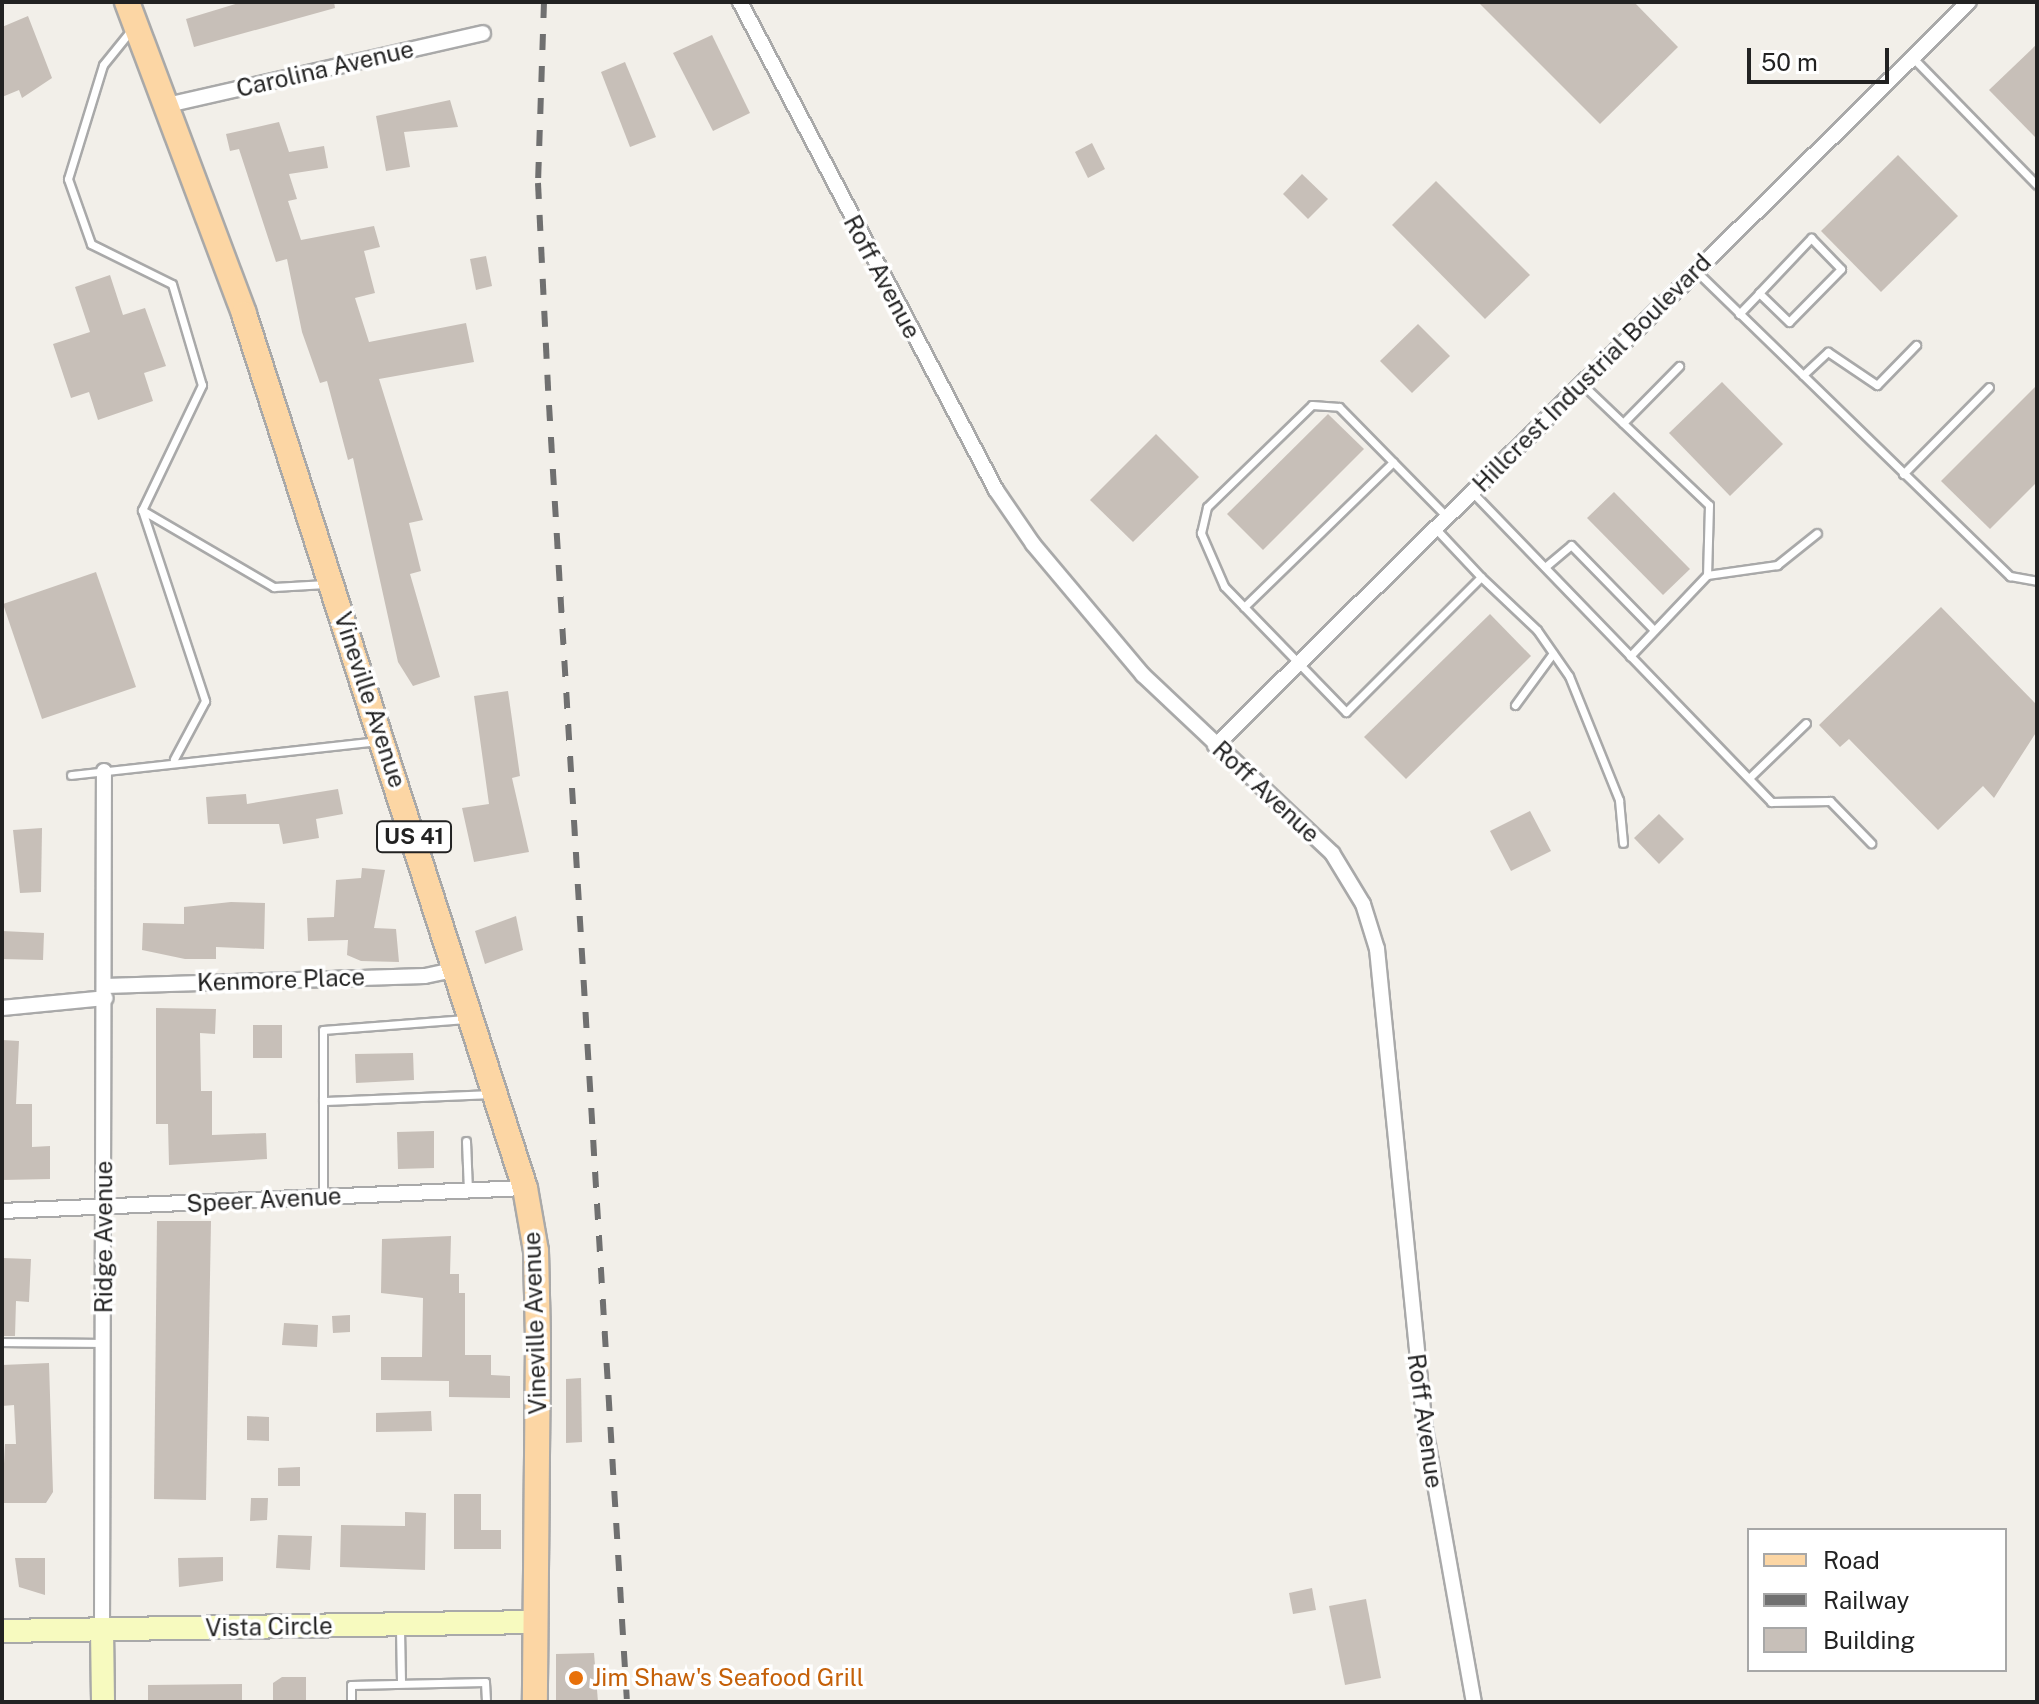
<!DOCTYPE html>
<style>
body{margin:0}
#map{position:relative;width:2039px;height:1704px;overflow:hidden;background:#f2efe9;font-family:"Public Sans",sans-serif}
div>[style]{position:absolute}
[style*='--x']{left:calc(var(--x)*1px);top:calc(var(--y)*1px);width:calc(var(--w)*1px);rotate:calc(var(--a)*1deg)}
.building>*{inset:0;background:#c7bfb8}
.roads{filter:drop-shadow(2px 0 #a9a9a9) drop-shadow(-2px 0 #a9a9a9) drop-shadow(0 2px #a9a9a9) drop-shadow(0 -2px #a9a9a9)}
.lane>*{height:7px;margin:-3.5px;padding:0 3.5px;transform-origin:3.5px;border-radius:3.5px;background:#fff}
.street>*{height:14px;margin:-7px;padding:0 7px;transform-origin:7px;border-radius:7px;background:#fff}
.secondary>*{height:22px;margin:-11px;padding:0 11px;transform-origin:11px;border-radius:11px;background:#f7fabf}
.primary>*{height:24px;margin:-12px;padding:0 12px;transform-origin:12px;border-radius:12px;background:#fcd6a4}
.rail>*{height:6px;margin-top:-3px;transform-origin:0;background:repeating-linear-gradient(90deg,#707070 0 16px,transparent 0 32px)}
.dots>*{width:22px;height:22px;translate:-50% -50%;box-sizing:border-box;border:4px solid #fff;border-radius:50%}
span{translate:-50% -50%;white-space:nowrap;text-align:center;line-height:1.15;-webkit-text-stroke:7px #fff;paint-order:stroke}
.shield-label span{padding:2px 6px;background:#fff;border:2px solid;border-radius:6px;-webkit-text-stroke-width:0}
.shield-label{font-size:22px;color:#222;font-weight:700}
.street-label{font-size:24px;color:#222}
.food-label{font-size:24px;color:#c56008}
.left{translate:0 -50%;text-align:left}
.frame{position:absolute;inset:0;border:4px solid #222;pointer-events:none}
.legend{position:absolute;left:1747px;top:1528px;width:260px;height:144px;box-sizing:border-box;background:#fff;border:2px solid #a7a7a7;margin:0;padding:10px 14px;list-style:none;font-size:24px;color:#222}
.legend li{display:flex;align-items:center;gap:16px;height:40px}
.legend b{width:40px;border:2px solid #a7a7a7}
.scale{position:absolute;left:1747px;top:48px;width:142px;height:36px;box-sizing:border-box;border:4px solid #222;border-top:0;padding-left:10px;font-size:24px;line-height:28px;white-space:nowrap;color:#222;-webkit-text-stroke:6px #fff;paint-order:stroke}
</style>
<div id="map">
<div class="building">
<i style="clip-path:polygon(242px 2px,334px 2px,335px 8px,194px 47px,186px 19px)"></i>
<i style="clip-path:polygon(1478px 2px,1634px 2px,1678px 47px,1600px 124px)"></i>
<i style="clip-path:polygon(28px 16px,52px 78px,22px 98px,19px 90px,2px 97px,2px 27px)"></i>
<i style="clip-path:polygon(712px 35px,750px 113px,713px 131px,673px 53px)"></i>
<i style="clip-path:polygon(2037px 44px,2037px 139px,1989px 90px)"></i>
<i style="clip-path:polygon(625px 62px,656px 137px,630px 147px,601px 72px)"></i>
<i style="clip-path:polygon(450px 100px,458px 127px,404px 132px,410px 167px,386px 171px,376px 116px)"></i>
<i style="clip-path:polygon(279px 122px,289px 152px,324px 146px,328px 168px,289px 174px,297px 199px,288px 201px,301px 240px,374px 226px,380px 247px,364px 251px,375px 293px,355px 298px,369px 342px,466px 323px,474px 362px,379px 379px,423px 520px,409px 523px,421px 571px,410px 574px,440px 677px,413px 686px,398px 662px,353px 458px,348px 460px,327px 381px,320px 383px,302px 332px,287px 259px,276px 262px,239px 149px,230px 151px,226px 134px)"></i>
<i style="clip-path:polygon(1092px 143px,1105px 169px,1088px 178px,1075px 152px)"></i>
<i style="clip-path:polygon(1898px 155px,1958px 216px,1881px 292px,1821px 231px)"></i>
<i style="clip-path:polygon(1302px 174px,1328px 199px,1308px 219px,1283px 194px)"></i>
<i style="clip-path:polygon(1436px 181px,1530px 275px,1485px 319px,1392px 225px)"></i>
<i style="clip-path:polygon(486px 256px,492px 286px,476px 290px,470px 259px)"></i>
<i style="clip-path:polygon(110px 275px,123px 315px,145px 308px,166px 366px,144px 373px,153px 401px,98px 420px,89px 392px,71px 398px,53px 344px,90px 332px,75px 287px)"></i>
<i style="clip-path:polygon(1418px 324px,1450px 356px,1412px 393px,1380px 361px)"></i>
<i style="clip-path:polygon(1722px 382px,1783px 444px,1730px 496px,1669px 433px)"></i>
<i style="clip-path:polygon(2037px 385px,2037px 482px,1990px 529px,1941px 481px)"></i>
<i style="clip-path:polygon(1328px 414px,1364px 449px,1263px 550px,1227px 514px)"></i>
<i style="clip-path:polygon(1156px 434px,1199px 477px,1133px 542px,1090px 500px)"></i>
<i style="clip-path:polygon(1614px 492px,1690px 569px,1663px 595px,1587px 518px)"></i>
<i style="clip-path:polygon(96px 572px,136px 687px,42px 719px,3px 604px)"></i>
<i style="clip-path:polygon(1941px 607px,2037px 705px,2037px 731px,1994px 798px,1983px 786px,1938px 830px,1849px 739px,1840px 747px,1819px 725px)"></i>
<i style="clip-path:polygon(1490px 614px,1531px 656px,1406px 779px,1364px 737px)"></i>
<i style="clip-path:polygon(508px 691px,520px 776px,512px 778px,529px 852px,474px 862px,462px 808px,489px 804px,474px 696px)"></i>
<i style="clip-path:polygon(338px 789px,343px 814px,316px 819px,319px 838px,283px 844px,279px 824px,208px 824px,206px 797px,246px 794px,247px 804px)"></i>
<i style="clip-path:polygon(1530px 811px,1551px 851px,1511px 871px,1490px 831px)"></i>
<i style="clip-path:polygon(1659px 814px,1684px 839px,1659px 864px,1634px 838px)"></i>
<i style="clip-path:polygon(42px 828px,41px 892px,20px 893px,13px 830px)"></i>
<i style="clip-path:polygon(362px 868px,385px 870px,374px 928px,396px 929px,399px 962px,361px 961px,347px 955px,348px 940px,308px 941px,307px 918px,334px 917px,336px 880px,361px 878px)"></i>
<i style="clip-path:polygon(231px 902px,265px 903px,264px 949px,216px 947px,216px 959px,185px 959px,142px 950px,143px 923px,184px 924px,184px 907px)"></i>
<i style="clip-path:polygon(516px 916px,523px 950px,485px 964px,475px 931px)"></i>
<i style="clip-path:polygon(2px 931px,44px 933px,43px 960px,2px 959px)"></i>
<i style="clip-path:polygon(156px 1008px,216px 1009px,215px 1034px,200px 1033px,201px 1091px,212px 1091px,212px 1135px,266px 1133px,267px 1159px,169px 1165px,168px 1124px,156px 1124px)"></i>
<i style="clip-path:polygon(253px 1025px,282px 1025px,282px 1058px,253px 1058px)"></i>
<i style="clip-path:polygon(2px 1040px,19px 1041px,16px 1104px,32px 1104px,32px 1147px,50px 1146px,50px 1179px,2px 1180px)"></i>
<i style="clip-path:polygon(413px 1053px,414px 1080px,356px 1083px,355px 1054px)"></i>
<i style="clip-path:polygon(434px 1131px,434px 1168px,398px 1169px,397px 1132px)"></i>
<i style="clip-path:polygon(157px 1221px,211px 1221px,206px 1500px,154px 1499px)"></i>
<i style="clip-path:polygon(451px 1236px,450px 1274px,459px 1274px,459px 1293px,465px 1293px,465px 1355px,491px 1355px,491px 1375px,510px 1376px,510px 1398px,449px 1397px,449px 1381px,381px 1380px,381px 1357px,422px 1357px,423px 1298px,381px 1293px,382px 1239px)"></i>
<i style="clip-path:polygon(2px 1258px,31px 1259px,29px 1302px,16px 1301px,15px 1336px,2px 1336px)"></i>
<i style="clip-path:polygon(350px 1315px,350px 1332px,333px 1333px,332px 1316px)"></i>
<i style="clip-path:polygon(284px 1323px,318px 1325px,317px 1347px,282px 1345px)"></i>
<i style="clip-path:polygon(49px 1363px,53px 1492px,46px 1503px,2px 1503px,5px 1444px,16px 1444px,14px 1405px,2px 1406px,2px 1365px)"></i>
<i style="clip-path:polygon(581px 1378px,582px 1442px,566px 1443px,566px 1379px)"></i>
<i style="clip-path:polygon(431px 1411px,432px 1431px,376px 1432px,376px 1413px)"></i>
<i style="clip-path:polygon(247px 1416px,269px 1417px,269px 1441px,247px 1440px)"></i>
<i style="clip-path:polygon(300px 1467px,300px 1486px,278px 1486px,278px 1468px)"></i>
<i style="clip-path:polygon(454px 1494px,481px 1494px,481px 1530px,501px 1530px,501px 1549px,454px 1549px)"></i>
<i style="clip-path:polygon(251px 1498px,268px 1498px,267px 1520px,250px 1521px)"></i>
<i style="clip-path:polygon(405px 1512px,426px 1513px,425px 1570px,340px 1567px,341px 1525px,405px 1526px)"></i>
<i style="clip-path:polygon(278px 1535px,312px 1536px,310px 1570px,276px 1568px)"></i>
<i style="clip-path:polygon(223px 1557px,223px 1581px,179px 1587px,178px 1558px)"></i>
<i style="clip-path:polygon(15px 1558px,45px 1558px,45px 1595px,19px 1587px)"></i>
<i style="clip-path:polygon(1312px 1588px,1316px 1610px,1293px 1614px,1289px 1593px)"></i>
<i style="clip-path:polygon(1366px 1599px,1381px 1678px,1345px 1685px,1329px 1606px)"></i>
<i style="clip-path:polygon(594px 1653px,598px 1702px,556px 1702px,556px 1654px)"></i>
<i style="clip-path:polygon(282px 1677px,306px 1677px,306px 1702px,273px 1702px,273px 1683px)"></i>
<i style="clip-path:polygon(242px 1684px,242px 1702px,148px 1702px,148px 1685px)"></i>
</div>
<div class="roads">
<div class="lane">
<i style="--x:132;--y:29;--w:46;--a:128.9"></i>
<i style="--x:103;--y:65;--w:119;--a:107.1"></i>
<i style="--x:68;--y:179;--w:69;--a:70.5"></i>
<i style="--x:91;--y:244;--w:90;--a:26.3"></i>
<i style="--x:172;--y:284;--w:105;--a:73.5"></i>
<i style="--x:202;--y:385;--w:139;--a:115.6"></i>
<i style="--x:142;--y:510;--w:201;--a:71.7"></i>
<i style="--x:205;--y:701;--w:66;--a:118.1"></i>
<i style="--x:1913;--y:58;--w:177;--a:45.7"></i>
<i style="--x:1696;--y:271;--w:438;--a:44.2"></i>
<i style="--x:2010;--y:576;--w:27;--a:10"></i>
<i style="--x:1739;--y:314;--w:29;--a:-46"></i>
<i style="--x:1759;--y:293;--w:76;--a:-46.6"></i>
<i style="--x:1811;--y:238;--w:43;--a:45.9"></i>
<i style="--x:1841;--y:269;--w:74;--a:134.5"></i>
<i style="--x:1789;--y:322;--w:42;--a:-136"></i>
<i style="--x:1803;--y:375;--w:34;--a:-43"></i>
<i style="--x:1828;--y:352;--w:59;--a:34"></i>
<i style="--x:1877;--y:385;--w:56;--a:-45.7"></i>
<i style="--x:1582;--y:384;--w:175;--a:43.6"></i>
<i style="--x:1709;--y:505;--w:70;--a:91.6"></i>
<i style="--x:1707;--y:575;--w:112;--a:133.5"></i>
<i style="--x:1623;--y:423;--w:80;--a:-45.5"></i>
<i style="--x:1903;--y:474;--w:122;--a:-45.3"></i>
<i style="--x:1472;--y:492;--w:431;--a:46"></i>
<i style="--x:1771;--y:802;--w:59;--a:-1"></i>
<i style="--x:1830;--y:801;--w:59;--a:45.7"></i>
<i style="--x:142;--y:510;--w:153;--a:30.3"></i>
<i style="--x:274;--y:587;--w:52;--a:-3.3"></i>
<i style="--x:1435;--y:528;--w:67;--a:46.8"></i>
<i style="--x:1481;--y:577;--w:191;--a:135"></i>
<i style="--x:1346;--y:712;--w:175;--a:-134.1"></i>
<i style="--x:1224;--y:586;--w:58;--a:-113.5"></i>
<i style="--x:1201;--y:533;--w:27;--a:-77"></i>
<i style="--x:1207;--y:507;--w:146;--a:-44.2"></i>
<i style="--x:1312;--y:405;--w:27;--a:4"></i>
<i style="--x:1339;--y:407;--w:154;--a:45.5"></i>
<i style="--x:1545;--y:567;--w:34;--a:-40"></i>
<i style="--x:1571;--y:545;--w:119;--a:45.7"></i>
<i style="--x:1707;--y:575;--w:71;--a:-8.1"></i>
<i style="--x:1777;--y:565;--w:51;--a:-38.7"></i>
<i style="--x:1481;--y:577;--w:77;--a:43.4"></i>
<i style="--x:1537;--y:630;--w:56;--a:55.2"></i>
<i style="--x:1569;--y:676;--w:134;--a:68"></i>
<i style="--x:1619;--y:800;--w:43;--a:84.7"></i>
<i style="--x:1244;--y:607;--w:208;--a:-44.2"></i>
<i style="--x:1515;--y:705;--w:64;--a:-53.8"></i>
<i style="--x:71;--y:775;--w:308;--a:-6.3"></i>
<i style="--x:1749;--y:778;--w:79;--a:-44"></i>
<i style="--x:323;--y:1101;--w:166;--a:-2.4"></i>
<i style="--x:466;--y:1141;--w:50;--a:87.7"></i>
<i style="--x:323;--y:1197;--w:167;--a:-90"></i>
<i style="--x:323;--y:1030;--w:143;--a:-4.4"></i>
<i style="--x:2;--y:1342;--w:101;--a:0.6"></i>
<i style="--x:400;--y:1629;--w:54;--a:88.9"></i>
<i style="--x:351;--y:1702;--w:17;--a:-90"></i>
<i style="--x:351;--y:1685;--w:134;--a:-1.3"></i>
<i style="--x:485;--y:1682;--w:20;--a:87"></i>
</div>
<div class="street">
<i style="--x:740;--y:2;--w:551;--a:62.32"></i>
<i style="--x:996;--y:490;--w:65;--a:55.6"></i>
<i style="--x:1033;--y:544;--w:171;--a:50"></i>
<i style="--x:1143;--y:675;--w:260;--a:43.3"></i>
<i style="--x:1332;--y:853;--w:60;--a:58.7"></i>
<i style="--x:1363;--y:904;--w:47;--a:72.7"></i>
<i style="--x:1377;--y:949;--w:481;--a:84.3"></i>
<i style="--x:1425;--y:1428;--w:278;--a:79.9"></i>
<i style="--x:167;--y:105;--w:324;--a:-12.8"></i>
<i style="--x:1215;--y:746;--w:1059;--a:-44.62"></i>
<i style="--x:105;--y:986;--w:320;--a:-1.8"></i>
<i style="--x:425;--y:976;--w:33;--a:-12"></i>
<i style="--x:2;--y:1008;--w:104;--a:-5.5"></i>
<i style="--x:2;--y:1211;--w:524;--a:-2.52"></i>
<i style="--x:102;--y:1630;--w:859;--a:-89.87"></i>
</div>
<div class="secondary">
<i style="--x:102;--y:1630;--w:72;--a:89.2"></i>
<i style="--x:2;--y:1631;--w:534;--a:-0.97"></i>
</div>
<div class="primary">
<i style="--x:127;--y:2;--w:333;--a:69.4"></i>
<i style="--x:244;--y:314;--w:918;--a:72.18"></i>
<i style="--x:525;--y:1188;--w:64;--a:80.1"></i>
<i style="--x:536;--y:1251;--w:90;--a:88.7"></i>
<i style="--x:538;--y:1341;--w:361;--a:90.5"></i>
</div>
</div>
<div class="rail">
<i style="--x:544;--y:2;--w:181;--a:91.9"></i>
<i style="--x:538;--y:183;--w:222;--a:87.2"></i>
<i style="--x:549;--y:405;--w:1299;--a:86.56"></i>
</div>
<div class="dots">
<i style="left:576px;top:1678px;background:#e8710a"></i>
</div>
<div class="shield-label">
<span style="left:414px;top:837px">US 41</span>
</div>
<div class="street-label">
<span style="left:325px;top:69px;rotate:-13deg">Carolina Avenue</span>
<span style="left:882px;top:277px;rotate:62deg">Roff Avenue</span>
<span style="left:1592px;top:373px;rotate:-45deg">Hillcrest Industrial Boulevard</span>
<span style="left:370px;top:700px;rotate:72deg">Vineville Avenue</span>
<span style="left:1266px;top:792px;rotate:43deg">Roff Avenue</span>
<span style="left:281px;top:980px;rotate:-2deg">Kenmore Place</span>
<span style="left:264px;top:1200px;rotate:-3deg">Speer Avenue</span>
<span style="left:104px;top:1237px;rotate:-90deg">Ridge Avenue</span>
<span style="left:535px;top:1323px;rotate:-92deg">Vineville Avenue</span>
<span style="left:1425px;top:1421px;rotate:82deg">Roff Avenue</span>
<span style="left:269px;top:1627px;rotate:-1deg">Vista Circle</span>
</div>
<div class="food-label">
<span class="left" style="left:592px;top:1678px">Jim Shaw's Seafood Grill</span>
</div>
<div class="frame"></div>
<ul class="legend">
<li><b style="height:10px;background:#fcd6a4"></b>Road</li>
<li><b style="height:10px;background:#707070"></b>Railway</li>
<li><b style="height:22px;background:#c7bfb8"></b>Building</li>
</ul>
<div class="scale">50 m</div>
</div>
